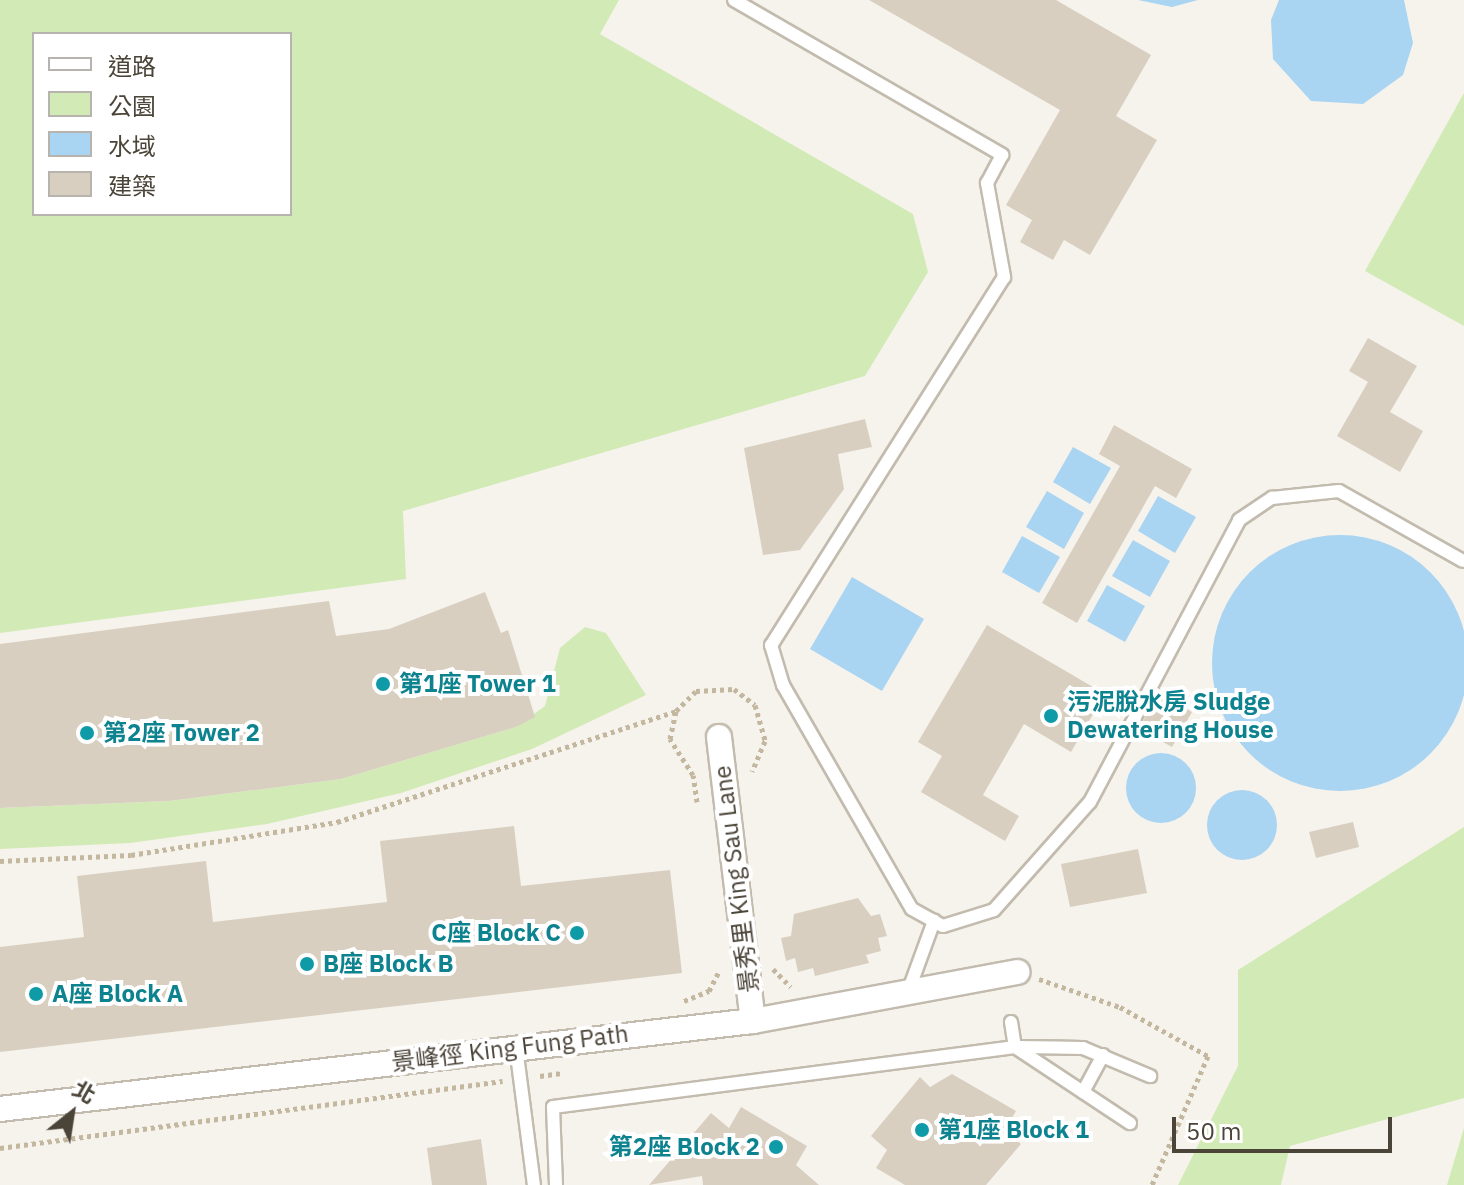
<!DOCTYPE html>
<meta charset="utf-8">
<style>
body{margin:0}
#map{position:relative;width:1464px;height:1185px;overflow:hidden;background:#f6f3ec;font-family:"IBM Plex Sans","Noto Sans TC",sans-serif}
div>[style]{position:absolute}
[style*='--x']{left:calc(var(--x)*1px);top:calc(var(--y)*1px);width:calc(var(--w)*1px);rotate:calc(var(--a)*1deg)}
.green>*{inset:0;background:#d2eab5}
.water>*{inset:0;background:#a9d4f2}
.round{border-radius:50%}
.building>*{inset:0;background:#d8cfc1}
.path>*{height:5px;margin-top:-2.5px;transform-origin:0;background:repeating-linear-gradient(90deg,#c4b79f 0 4px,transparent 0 8px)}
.roads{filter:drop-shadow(2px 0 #c2bbae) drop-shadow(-2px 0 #c2bbae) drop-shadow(0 2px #c2bbae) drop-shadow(0 -2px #c2bbae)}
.service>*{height:12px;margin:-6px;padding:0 6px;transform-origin:6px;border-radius:6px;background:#fff}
.minor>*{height:24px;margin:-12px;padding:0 12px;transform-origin:12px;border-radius:12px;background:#fff}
.dots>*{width:22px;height:22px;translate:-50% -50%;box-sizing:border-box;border:4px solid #fff;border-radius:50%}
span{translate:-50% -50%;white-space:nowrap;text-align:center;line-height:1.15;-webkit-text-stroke:8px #fff;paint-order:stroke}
.culture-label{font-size:24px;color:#0d838f;font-weight:700}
.left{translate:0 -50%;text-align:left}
.right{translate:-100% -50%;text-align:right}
.street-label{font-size:24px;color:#4b4439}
.legend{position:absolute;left:32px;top:32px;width:260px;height:184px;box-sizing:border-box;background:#fff;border:2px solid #b7b4b0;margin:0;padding:10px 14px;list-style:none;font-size:24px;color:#4b4439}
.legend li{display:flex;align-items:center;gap:16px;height:40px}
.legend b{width:40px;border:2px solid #b7b4b0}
.north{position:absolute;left:32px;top:1073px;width:80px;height:80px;-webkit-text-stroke:6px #fff;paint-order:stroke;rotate:30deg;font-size:22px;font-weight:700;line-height:32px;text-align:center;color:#4b4439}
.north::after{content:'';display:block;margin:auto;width:28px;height:36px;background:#4b4439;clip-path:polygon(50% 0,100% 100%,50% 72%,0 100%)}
.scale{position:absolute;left:1172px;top:1117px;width:220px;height:36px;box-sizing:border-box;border:4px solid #4b4439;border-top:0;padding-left:10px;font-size:24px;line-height:28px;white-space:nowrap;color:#4b4439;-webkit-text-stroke:6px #fff;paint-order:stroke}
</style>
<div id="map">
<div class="green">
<i style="clip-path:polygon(evenodd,0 0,619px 0,600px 34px,913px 214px,928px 272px,865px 376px,403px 511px,406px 579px,0 633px,0 0,34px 34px,290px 34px,290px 214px,34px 214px,34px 34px)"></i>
<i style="clip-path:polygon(1464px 93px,1464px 326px,1365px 271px)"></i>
<i style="clip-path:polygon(585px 627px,606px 633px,646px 695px,532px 749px,401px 793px,267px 824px,130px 843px,0 849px,0 808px,169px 801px,341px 779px,516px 727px,545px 706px,560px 648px)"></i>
<i style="clip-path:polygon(1464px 827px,1464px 1098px,1290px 1146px,1281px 1185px,1178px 1185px,1238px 1066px,1238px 970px)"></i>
<i style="clip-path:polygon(1464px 1128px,1464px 1185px,1447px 1185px)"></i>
</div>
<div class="water">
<i style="clip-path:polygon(1138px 0,1198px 0,1172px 7px)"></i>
<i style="clip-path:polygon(1279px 0,1404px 0,1413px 43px,1403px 75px,1363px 104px,1311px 101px,1273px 59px,1271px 20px)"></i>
<i style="clip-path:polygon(1073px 447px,1111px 468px,1090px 504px,1053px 482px)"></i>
<i style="clip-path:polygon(1047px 491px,1084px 513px,1064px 549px,1026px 527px)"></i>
<i style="clip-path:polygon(1158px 496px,1196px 517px,1175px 553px,1138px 531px)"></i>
<i class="round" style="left:1212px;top:535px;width:256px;height:256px"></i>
<i style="clip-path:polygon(1022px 536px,1060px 557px,1039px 593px,1002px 572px)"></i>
<i style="clip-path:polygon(1133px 540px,1170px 561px,1150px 597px,1112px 576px)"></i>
<i style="clip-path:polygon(852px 577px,924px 619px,882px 691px,810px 649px)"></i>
<i style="clip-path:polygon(1107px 585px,1145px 606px,1125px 642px,1087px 621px)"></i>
<i class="round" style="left:1126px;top:753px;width:70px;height:70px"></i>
<i class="round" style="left:1207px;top:790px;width:70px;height:70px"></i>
</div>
<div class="building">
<i style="clip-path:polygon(869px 0,1056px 0,1151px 55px,1116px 116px,1157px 140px,1090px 255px,1064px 240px,1053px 260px,1020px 242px,1032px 220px,1006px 205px,1060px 110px)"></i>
<i style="clip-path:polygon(1368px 338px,1417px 366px,1390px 412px,1423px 431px,1400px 472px,1337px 436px,1368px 382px,1349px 371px)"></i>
<i style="clip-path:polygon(865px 419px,872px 447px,838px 454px,844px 489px,800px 550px,763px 555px,744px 448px)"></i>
<i style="clip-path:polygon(1114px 425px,1192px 469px,1176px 498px,1155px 486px,1077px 623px,1042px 603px,1120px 466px,1099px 454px)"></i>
<i style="clip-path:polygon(485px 592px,501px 633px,508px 630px,535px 717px,516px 727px,341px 779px,169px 801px,0 808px,0 644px,329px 601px,336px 636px,389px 629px)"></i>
<i style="clip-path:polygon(987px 625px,1105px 694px,1071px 752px,1024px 724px,983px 795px,1019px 816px,1005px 841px,921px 792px,942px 756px,918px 742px)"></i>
<i style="clip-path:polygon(1158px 693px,1192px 712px,1172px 747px,1139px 729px)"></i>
<i style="clip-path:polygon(1353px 822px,1359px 847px,1316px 858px,1309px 832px)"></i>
<i style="clip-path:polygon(514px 826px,521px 886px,670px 870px,682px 973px,0 1052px,0 947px,84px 937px,77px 876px,206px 861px,213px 922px,272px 915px,387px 902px,380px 841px)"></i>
<i style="clip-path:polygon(1138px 849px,1147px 893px,1070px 907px,1061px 864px)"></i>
<i style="clip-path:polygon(858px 898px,871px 916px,880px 914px,887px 936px,878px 938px,881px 951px,866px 955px,869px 963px,815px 976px,813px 968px,798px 972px,795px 958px,786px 961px,781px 938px,791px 936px,794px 914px)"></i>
<i style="clip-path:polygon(952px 1074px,1016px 1111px,1005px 1130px,1021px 1144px,986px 1185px,905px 1185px,876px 1168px,887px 1150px,871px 1136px,920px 1077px,930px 1087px)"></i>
<i style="clip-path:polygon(741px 1107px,807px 1146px,796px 1165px,819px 1185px,703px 1185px,702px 1176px,649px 1185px,711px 1113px,729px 1128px)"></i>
<i style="clip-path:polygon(481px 1139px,487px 1185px,432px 1185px,427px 1148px)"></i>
</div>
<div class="path">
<i style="--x:697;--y:802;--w:27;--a:-98"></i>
<i style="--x:693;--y:775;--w:43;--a:-122.6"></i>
<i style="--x:670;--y:739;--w:29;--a:-78"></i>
<i style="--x:676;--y:711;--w:28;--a:-45"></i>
<i style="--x:696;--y:691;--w:38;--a:-3"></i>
<i style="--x:734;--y:689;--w:26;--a:37"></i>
<i style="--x:755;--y:705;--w:37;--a:74"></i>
<i style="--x:765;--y:741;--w:33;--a:113"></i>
<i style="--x:0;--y:861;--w:131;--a:-2.6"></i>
<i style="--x:131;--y:855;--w:209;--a:-9.1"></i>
<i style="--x:337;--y:822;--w:357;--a:-18.1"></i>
<i style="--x:773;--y:969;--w:25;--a:45"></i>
<i style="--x:1039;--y:979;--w:86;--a:19.1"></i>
<i style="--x:1120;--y:1007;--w:101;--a:29.1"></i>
<i style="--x:1208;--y:1056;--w:141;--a:113.5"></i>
<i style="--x:684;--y:1001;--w:27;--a:-22"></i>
<i style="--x:709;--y:991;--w:22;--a:-63"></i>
<i style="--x:540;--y:1076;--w:22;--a:-8"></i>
<i style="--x:0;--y:1148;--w:507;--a:-7.59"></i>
</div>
<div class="roads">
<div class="service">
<i style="--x:734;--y:0;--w:310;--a:30"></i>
<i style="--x:1002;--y:155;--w:32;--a:118"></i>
<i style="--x:987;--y:183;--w:96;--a:79.7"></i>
<i style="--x:1004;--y:277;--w:436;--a:122.3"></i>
<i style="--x:771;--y:645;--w:42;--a:73.3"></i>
<i style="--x:783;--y:685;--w:258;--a:60.1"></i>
<i style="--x:912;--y:909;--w:35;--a:29"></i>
<i style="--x:943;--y:926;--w:53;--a:-17.4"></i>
<i style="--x:994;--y:910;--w:144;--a:-48.4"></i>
<i style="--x:1090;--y:802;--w:319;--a:-62.1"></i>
<i style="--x:1239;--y:520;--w:40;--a:-34"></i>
<i style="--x:1272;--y:498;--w:67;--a:-6"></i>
<i style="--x:1339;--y:491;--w:142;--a:29.4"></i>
<i style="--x:908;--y:992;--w:76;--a:-69.9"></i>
<i style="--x:1011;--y:1022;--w:25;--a:81"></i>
<i style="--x:1015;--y:1047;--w:138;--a:33.5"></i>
<i style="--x:516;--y:1047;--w:139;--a:82.6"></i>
<i style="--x:1083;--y:1092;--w:42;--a:-61.6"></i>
<i style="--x:556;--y:1185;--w:78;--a:-92.2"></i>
<i style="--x:553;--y:1107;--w:466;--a:-7.4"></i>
<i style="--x:1015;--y:1047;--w:68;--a:0.8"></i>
<i style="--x:1083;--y:1048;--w:73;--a:22.7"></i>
</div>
<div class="minor">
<i style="--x:719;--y:737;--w:286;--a:83.2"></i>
<i style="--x:0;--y:1109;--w:758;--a:-6.67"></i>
<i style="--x:753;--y:1021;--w:269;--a:-10.5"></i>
</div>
</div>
<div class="dots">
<i style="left:383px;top:684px;background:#0f9aa8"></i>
<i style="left:1051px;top:716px;background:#0f9aa8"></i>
<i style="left:87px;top:733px;background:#0f9aa8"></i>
<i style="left:577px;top:933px;background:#0f9aa8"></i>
<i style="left:307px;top:964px;background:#0f9aa8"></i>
<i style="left:36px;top:994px;background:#0f9aa8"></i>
<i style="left:922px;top:1130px;background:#0f9aa8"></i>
<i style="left:776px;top:1147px;background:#0f9aa8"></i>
</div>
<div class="culture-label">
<span class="left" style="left:399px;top:684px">第1座 Tower 1</span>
<span class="left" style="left:1067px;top:716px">污泥脫水房 Sludge<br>Dewatering House</span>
<span class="left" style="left:103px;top:733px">第2座 Tower 2</span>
<span class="right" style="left:561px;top:933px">C座 Block C</span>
<span class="left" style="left:323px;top:964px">B座 Block B</span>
<span class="left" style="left:52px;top:994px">A座 Block A</span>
<span class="left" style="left:938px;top:1130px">第1座 Block 1</span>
<span class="right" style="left:760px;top:1147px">第2座 Block 2</span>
</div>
<div class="street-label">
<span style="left:736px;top:879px;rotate:-97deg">景秀里 King Sau Lane</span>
<span style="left:510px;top:1048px;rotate:-7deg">景峰徑 King Fung Path</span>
</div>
<ul class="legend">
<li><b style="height:10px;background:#fff"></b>道路</li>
<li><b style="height:22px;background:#d2eab5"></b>公園</li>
<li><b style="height:22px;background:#a9d4f2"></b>水域</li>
<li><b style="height:22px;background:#d8cfc1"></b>建築</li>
</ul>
<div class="north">北</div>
<div class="scale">50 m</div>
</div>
